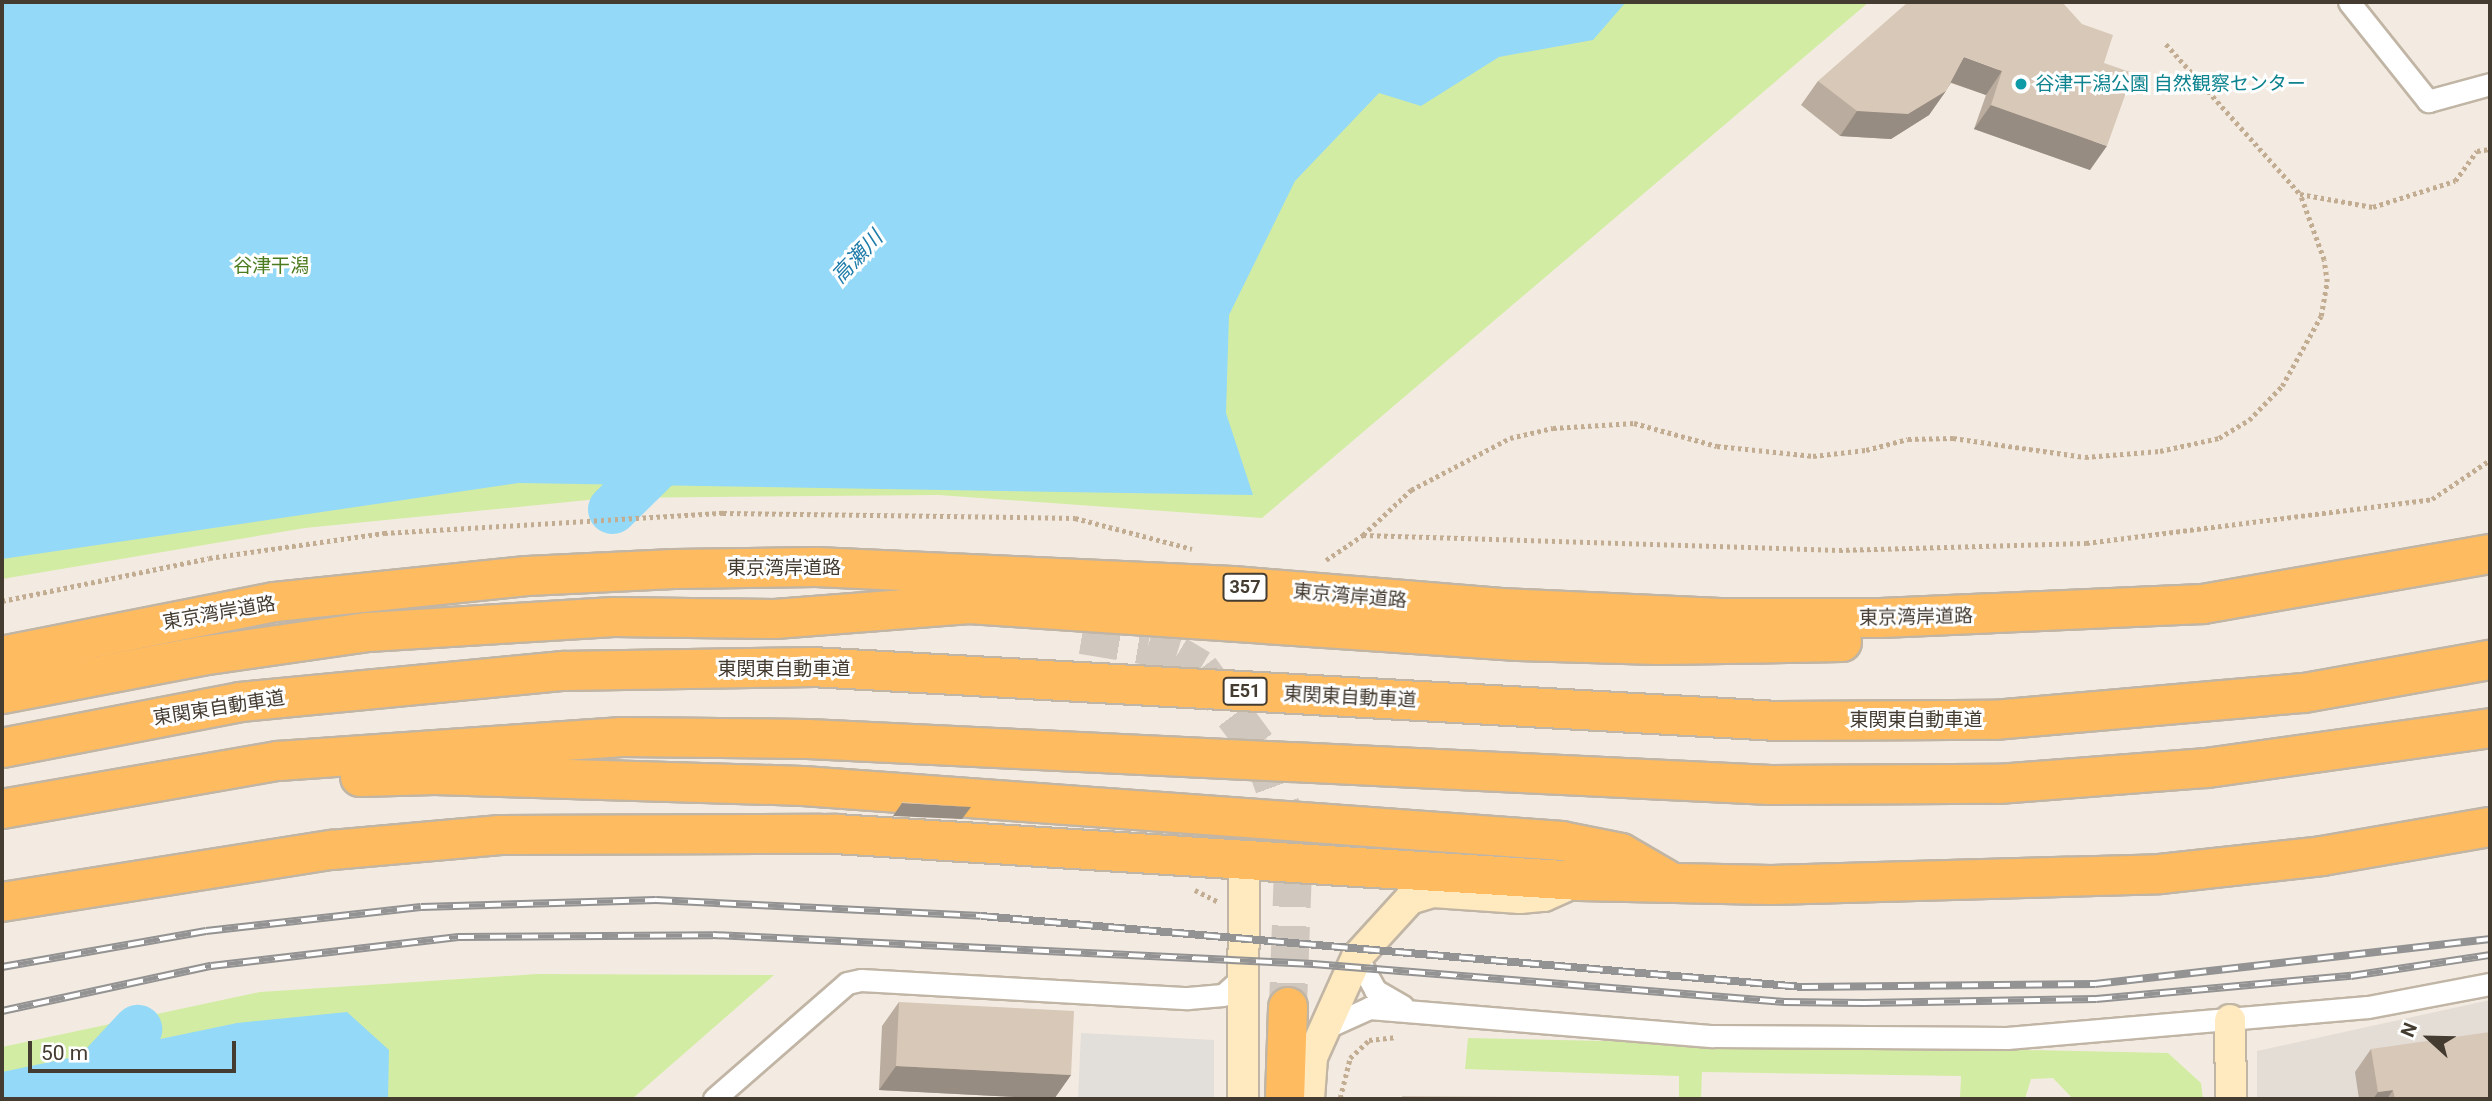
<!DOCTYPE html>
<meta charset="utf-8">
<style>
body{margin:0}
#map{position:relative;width:2492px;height:1101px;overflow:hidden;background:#f3ebe1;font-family:Roboto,"Noto Sans JP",sans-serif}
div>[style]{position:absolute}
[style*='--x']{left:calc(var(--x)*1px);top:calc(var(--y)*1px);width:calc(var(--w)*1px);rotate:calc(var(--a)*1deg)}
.industrial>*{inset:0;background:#e4ddd6}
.green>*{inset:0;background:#d3eca4}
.parking>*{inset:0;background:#e2deda}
.water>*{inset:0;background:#94d9f8}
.river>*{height:49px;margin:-24.5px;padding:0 24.5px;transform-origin:24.5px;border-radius:24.5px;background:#94d9f8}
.highway-tunnel>*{height:38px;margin-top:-19px;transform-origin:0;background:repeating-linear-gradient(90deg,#d0c8be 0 38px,transparent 0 57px)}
.path>*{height:4.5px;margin-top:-2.25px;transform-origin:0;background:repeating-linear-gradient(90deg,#c2ad92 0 3.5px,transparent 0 7px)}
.roads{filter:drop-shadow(2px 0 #c1b5a5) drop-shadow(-2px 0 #c1b5a5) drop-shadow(0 2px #c1b5a5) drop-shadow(0 -2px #c1b5a5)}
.street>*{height:21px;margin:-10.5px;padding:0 10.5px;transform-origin:10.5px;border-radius:10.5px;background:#fff}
.secondary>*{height:30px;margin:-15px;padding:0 15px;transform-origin:15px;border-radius:15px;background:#ffe9be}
.highway>*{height:38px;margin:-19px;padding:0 19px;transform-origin:19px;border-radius:19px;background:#ffbb5f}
.rail>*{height:8px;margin-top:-4px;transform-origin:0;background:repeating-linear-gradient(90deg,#fff 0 16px,#939393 0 32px);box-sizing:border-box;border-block:2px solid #939393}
.wall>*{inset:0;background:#baac9e}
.shaded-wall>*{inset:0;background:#978c81}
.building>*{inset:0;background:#d8c8b8}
.dots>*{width:19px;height:19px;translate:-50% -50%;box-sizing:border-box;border:4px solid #fff;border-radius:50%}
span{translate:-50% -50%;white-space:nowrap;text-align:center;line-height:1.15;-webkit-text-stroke:6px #fff;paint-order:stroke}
.shield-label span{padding:2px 5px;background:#fff;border:2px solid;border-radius:5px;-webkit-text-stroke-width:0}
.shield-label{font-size:18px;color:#443b31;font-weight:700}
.culture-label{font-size:19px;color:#0d838f}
.left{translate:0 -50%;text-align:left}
.park-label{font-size:19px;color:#4b7b1f}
.street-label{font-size:19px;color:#443b31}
.water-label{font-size:21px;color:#1e7ca9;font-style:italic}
.frame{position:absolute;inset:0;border:4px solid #443b31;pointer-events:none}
.north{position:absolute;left:2394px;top:1003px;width:70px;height:70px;-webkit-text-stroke:5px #fff;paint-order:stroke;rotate:292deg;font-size:19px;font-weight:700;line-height:28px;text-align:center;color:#443b31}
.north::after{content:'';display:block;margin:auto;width:24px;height:32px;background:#443b31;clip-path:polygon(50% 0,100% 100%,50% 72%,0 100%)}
.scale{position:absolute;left:28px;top:1041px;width:208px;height:32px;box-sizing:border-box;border:4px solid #443b31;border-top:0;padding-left:9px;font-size:21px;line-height:24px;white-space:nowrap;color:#443b31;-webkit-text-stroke:5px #fff;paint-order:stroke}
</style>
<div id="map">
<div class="industrial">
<i style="clip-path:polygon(2490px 1000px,2490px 1099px,2257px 1099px,2257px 1051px)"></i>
</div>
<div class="green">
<i style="clip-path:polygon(2px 2px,1869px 2px,1262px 518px,939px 495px,608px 498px,305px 528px,2px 579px)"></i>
<i style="clip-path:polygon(537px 974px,774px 975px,632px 1099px,2px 1099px,2px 1047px,260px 992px)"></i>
<i style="clip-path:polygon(1468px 1038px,2168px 1053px,2201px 1083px,2203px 1099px,2073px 1099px,2053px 1078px,2031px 1079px,2025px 1099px,1960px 1099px,1961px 1076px,1702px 1072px,1701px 1099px,1679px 1099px,1679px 1076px,1465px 1069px)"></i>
</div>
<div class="parking">
<i style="clip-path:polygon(1081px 1033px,1214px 1040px,1214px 1099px,1078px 1099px)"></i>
</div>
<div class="water">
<i style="clip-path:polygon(2px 2px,1626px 2px,1593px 40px,1499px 57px,1421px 106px,1379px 93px,1295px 181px,1229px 315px,1226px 413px,1253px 495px,519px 483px,2px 559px)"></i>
<i style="clip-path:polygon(347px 1012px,389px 1050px,388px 1099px,2px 1099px,2px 1072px,237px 1023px)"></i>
</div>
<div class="river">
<i style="--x:612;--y:509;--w:100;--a:-44.6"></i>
<i style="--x:72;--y:1099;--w:96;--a:-47.1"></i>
</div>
<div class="highway-tunnel">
<i style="--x:1082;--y:635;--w:67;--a:9.5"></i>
<i style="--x:1148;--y:646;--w:30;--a:17"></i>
<i style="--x:1177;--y:655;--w:27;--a:31"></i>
<i style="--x:1200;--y:669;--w:102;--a:53.4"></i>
<i style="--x:1261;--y:751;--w:73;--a:70.1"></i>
<i style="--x:1286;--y:820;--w:49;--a:81.9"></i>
<i style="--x:1293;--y:869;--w:138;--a:92.1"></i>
</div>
<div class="path">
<i style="--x:2166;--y:44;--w:201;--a:48.2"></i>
<i style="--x:2300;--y:194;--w:74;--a:10.1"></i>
<i style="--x:2373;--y:207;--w:86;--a:-17.6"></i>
<i style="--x:2455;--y:181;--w:37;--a:-54"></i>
<i style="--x:2477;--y:151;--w:13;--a:-9"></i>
<i style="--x:1363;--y:535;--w:476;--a:1.8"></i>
<i style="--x:1839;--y:550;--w:247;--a:-1.6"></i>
<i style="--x:2086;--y:543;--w:349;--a:-7.2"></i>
<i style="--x:2432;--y:499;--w:70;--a:-33.9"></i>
<i style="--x:1326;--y:560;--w:45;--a:-34"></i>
<i style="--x:1363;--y:535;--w:66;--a:-43.2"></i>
<i style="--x:1411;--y:490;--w:112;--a:-27.7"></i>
<i style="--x:1510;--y:438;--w:44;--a:-13.1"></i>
<i style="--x:1553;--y:428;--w:81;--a:-3.5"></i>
<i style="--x:1634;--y:423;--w:86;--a:15.5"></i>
<i style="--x:1717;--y:446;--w:97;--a:5.9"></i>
<i style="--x:1813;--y:456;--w:53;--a:-6.5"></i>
<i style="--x:1866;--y:450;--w:43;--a:-14.7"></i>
<i style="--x:1908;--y:439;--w:45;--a:-1.3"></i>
<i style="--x:1953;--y:438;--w:133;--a:8.2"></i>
<i style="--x:2085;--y:457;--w:75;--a:-4.6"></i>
<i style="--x:2160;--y:451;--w:60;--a:-12.4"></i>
<i style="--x:2219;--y:438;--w:35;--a:-31"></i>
<i style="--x:2249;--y:420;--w:47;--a:-45.9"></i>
<i style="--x:2282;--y:386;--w:80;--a:-60.9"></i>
<i style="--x:2321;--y:316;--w:35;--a:-80"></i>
<i style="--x:2327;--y:282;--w:22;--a:-98"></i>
<i style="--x:2324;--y:260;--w:70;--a:-110"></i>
<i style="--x:2;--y:601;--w:211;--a:-11.7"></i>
<i style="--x:209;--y:558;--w:177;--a:-8.1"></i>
<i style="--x:384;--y:533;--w:340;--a:-3.4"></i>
<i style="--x:723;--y:513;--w:352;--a:0.8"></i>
<i style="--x:1075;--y:518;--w:121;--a:14.8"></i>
<i style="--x:1195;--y:890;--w:25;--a:27"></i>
<i style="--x:1340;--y:1098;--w:41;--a:-76"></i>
<i style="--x:1350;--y:1058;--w:26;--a:-43"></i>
<i style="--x:1369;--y:1040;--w:28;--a:-6"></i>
</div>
<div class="roads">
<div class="street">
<i style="--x:2349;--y:2;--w:127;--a:51.4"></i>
<i style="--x:2428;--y:101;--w:64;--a:-15.3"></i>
<i style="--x:1357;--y:957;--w:38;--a:61"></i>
<i style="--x:1375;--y:990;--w:32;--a:30"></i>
<i style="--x:1323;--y:1029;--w:51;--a:-24.5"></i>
<i style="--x:1369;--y:1008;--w:345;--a:4.7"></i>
<i style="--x:1713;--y:1036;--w:294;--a:0.4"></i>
<i style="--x:2007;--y:1038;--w:362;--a:-4.9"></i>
<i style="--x:2368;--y:1007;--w:124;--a:-10.7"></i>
<i style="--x:714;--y:1099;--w:176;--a:-41.1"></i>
<i style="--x:847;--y:983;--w:14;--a:-12"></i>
<i style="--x:861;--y:980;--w:327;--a:3.2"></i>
<i style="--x:1188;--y:998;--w:35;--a:-5"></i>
<i style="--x:1223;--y:995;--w:24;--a:-42"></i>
</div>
<div class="secondary">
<i style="--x:2230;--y:1020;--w:79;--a:89.3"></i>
<i style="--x:1243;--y:1099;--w:239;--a:-89.8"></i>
<i style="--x:1309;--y:1099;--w:42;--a:-85.9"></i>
<i style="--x:1312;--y:1057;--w:110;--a:-65.8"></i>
<i style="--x:1357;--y:957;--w:79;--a:-47.6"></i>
<i style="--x:1410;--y:899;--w:24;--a:-17"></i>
<i style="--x:1433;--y:892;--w:87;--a:3.9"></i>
<i style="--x:1520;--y:898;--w:24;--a:-5"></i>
<i style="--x:1544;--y:896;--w:27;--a:-24"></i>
</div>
<div class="highway">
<i style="--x:2;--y:656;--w:278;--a:-11.2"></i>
<i style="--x:275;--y:602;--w:253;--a:-5.9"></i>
<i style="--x:527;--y:576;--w:147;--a:-2.7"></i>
<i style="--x:674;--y:569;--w:142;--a:-0.8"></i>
<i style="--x:816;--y:567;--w:417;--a:2.6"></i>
<i style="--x:1233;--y:586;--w:269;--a:4.7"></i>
<i style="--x:1501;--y:608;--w:219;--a:2.6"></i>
<i style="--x:1720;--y:618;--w:161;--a:0"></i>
<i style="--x:1881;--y:618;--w:322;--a:-2.5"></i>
<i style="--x:2203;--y:604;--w:291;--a:-9.9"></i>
<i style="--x:2;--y:694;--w:203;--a:-10.8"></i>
<i style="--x:201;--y:656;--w:169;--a:-8.2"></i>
<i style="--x:368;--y:632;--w:246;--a:-3.5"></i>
<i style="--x:614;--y:617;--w:161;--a:0.7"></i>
<i style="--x:775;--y:619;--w:195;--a:-4.4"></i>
<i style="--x:969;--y:604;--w:550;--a:3.86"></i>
<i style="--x:1518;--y:641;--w:141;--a:1.6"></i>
<i style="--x:1659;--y:645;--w:183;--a:-0.9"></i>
<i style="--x:2;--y:748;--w:242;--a:-10.9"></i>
<i style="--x:240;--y:702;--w:325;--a:-5.5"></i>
<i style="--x:564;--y:671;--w:248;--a:-0.9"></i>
<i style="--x:812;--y:667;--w:968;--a:3.2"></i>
<i style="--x:1778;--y:721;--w:216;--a:-0.3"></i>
<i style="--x:1994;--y:720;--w:311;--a:-5"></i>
<i style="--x:2304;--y:693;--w:189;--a:-10.1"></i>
<i style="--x:360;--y:777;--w:75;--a:-1.5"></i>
<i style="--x:435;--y:775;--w:368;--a:1.7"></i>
<i style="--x:803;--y:786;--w:761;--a:4.14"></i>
<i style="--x:1562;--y:841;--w:60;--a:11.5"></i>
<i style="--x:1621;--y:853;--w:58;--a:30.1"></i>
<i style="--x:2;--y:809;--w:280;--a:-9.9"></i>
<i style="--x:278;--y:761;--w:345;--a:-4"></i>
<i style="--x:622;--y:737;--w:186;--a:0.6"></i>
<i style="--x:808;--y:739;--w:964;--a:2.73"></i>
<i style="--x:1771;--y:785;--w:227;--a:-0.3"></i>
<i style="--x:1998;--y:784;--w:210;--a:-4.4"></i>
<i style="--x:2207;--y:768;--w:286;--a:-8"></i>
<i style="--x:2;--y:902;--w:334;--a:-9"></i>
<i style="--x:332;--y:850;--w:169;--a:-5.1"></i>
<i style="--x:500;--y:835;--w:336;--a:-0.2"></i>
<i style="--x:836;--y:834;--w:744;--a:3.62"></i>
<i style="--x:1579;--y:881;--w:192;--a:1.2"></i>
<i style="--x:1771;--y:885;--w:389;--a:-1.6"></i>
<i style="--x:2160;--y:874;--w:163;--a:-6.3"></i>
<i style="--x:2322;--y:856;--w:170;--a:-9.8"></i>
<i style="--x:1285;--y:1099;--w:92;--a:-88.1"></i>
</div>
</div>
<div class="rail">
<i style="--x:2;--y:967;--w:207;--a:-10"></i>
<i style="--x:206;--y:931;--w:216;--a:-6.4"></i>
<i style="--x:421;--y:907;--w:235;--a:-1.7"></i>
<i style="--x:656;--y:900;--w:325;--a:2.8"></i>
<i style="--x:981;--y:916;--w:824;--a:4.94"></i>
<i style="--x:1802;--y:987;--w:293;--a:-0.6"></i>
<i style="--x:2095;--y:984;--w:398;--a:-6.5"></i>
<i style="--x:2;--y:1011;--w:214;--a:-12.2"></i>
<i style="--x:211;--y:966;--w:249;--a:-6.7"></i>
<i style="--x:458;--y:937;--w:255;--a:-0.4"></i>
<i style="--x:713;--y:935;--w:601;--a:2.77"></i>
<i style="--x:1313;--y:964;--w:473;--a:4.6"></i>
<i style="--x:1784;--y:1002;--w:80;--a:0.7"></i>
<i style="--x:1864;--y:1003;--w:232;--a:-1"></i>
<i style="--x:2096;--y:999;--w:256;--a:-5.2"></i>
<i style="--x:2351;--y:976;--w:141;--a:-8.6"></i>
</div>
<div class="wall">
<i style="clip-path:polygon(2104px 63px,2090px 170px,1974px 129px,1986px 95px,1951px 83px,1929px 115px,1891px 139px,1840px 136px,1801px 105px,1818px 81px)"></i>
<i style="clip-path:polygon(899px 1002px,1071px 1075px,1054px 1099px,879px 1090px,882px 1026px)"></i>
<i style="clip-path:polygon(2371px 1049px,2490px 1099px,2359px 1099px,2355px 1072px)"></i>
</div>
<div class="shaded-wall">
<i style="clip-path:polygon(1964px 57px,2002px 71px,1986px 95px,1947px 81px)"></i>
<i style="clip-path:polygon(1946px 91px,1929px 115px,1891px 139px,1840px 136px,1857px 111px)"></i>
<i style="clip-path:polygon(1991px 105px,2107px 146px,2090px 170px,1974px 129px)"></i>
<i style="clip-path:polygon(902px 803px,971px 807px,962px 819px,893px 816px)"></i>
<i style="clip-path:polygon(896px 1066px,1071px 1075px,1054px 1099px,879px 1090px)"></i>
<i style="clip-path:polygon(2393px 1090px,2387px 1099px,2373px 1099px,2378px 1092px)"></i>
</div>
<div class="building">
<i style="clip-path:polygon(1908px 2px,2062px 2px,2082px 24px,2113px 35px,2104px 63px,2133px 73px,2107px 146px,1991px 105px,2002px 71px,1964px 57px,1946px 91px,1908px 114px,1857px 111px,1818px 81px)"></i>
<i style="clip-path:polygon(902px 802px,971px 807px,902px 803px)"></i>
<i style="clip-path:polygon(899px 1002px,1074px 1011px,1071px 1075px,896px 1066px)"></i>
<i style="clip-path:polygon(2490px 1032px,2490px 1099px,2395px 1099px,2393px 1090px,2378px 1092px,2371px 1049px)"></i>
<i style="clip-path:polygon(1402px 1096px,1687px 1098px,1687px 1099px,1402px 1099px)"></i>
</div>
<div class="dots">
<i style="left:2021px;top:84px;background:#0f9aa8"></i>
</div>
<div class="shield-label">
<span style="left:1245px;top:587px">357</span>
<span style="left:1245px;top:691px">E51</span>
</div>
<div class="culture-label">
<span class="left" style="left:2035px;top:84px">谷津干潟公園 自然観察センター</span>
</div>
<div class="park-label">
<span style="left:271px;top:266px">谷津干潟</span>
</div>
<div class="street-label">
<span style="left:784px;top:568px">東京湾岸道路</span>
<span style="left:1350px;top:596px;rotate:5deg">東京湾岸道路</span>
<span style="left:219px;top:613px;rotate:-10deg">東京湾岸道路</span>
<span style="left:1916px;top:617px;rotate:-1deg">東京湾岸道路</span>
<span style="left:784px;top:669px">東関東自動車道</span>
<span style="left:1350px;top:697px;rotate:3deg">東関東自動車道</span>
<span style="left:219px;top:708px;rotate:-9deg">東関東自動車道</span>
<span style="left:1916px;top:720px">東関東自動車道</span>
</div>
<div class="water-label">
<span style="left:857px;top:257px;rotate:-47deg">高瀬川</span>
</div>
<div class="frame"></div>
<div class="north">N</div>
<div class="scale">50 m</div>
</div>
